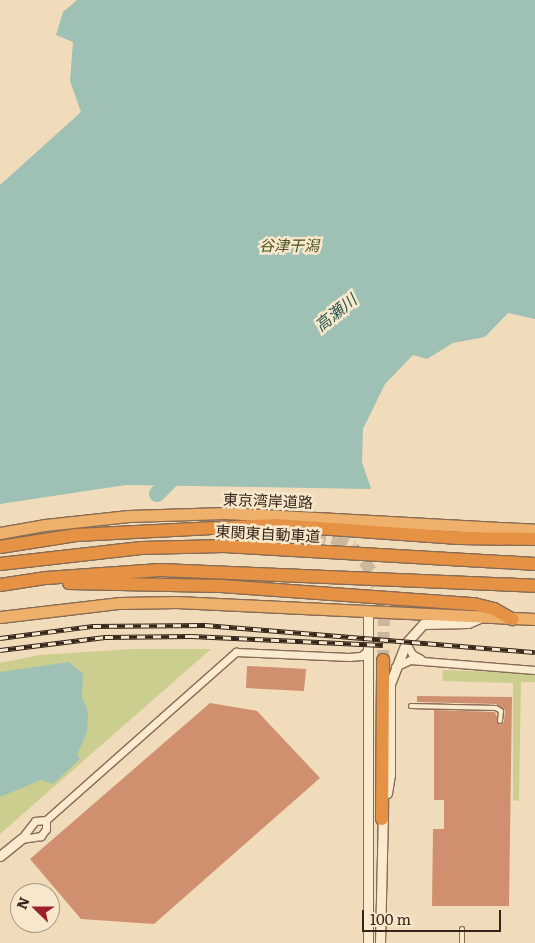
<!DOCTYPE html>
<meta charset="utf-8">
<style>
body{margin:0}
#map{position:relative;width:535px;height:943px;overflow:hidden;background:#f0dcbb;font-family:Literata,"Noto Sans JP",serif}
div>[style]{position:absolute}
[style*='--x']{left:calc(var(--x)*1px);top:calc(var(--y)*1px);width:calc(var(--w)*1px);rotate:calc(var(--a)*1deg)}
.green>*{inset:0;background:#cbce8f}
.water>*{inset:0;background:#9fc0b4}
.river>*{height:16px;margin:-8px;padding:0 8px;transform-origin:8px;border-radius:8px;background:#9fc0b4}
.building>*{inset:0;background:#d08f6e}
.motorway-tunnel>*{height:12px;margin-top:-6px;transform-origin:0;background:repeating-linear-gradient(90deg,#cbb79b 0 12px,transparent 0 18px)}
.roads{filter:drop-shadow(1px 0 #876b54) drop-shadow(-1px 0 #876b54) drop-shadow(0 1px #876b54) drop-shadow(0 -1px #876b54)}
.service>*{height:4px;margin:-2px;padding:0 2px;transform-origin:2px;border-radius:2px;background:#faeace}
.minor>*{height:7px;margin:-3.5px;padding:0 3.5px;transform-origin:3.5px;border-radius:3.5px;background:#faeace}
.tertiary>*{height:9px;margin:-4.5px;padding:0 4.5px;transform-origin:4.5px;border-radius:4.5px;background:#faeace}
.trunk>*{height:11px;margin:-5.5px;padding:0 5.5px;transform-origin:5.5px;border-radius:5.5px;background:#eeb06a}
.motorway>*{height:12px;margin:-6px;padding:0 6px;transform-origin:6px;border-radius:6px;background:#e69245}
.rail>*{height:4.5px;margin-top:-2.25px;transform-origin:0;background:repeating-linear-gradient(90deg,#f7e7cb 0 8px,#36251a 0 16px);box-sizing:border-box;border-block:1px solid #36251a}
span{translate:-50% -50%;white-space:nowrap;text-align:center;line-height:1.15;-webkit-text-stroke:5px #f7e7cb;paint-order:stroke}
.park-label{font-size:15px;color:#4a5320;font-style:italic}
.street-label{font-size:15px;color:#36251a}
.water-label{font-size:16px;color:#285650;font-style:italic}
.north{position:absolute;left:10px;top:883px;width:50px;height:50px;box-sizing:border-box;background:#f7e7cb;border:1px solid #aa9984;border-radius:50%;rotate:292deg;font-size:14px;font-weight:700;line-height:20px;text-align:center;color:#36251a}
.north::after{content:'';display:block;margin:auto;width:18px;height:22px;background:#99212c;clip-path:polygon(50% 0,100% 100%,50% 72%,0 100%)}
.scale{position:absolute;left:362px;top:910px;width:139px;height:22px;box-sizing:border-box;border:2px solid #36251a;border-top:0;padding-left:6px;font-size:15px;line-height:18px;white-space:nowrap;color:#36251a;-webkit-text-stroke:4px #f7e7cb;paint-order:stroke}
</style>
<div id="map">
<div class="green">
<i style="clip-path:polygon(132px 649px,211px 649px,0 834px,0 663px,40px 655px)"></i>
<i style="clip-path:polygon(443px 670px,535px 673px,535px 682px,521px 682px,519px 801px,513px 800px,513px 683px,442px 681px)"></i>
</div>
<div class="water">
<i style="clip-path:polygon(77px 0,535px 0,535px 319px,508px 313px,485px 337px,453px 343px,427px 359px,413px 355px,385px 384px,363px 429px,362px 462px,371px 489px,126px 485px,0 504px,0 185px,81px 112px,70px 81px,73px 42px,56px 35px,63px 12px)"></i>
<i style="clip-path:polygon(69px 662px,83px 674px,82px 697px,88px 712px,87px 732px,77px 755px,80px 759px,53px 784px,41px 780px,0 797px,0 672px)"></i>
</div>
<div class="river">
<i style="--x:157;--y:494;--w:34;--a:-45"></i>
</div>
<div class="building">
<i style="clip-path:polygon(247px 666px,306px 669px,304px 691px,246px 688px)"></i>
<i style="clip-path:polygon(417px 696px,512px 697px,509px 906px,432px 906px,433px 829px,444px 829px,444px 800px,434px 800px,434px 710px,495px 712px,500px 725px,504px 722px,505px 710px,496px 704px,417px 702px)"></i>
<i style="clip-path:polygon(210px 703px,257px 711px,320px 778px,154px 924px,81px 919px,30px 859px)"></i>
</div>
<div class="motorway-tunnel">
<i style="--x:314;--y:536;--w:22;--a:8"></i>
<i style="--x:336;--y:539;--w:19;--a:25"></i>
<i style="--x:353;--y:547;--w:35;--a:53"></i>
<i style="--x:374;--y:575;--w:40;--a:75.6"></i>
<i style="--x:384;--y:614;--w:46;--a:91.2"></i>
</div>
<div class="roads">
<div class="service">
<i style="--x:411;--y:706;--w:85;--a:1.3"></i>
<i style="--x:496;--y:708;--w:6;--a:31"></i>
<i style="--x:501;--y:711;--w:10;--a:96"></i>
<i style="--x:462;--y:943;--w:14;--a:-90"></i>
</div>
<div class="minor">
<i style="--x:406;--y:643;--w:13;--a:61"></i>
<i style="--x:412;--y:654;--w:10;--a:29"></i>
<i style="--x:395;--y:667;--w:17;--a:-25"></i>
<i style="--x:410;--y:660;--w:125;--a:4.6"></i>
<i style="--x:46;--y:820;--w:254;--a:-41.5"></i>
<i style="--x:236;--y:652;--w:113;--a:2.5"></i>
<i style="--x:349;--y:657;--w:12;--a:-5"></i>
<i style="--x:361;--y:656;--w:8;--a:-40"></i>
<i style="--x:46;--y:820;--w:9;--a:90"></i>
<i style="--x:46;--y:829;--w:9;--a:126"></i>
<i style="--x:41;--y:836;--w:20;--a:171"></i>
<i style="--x:21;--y:839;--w:23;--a:-52"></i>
<i style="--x:35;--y:821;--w:11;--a:-5"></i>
</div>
<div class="tertiary">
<i style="--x:368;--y:611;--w:332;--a:90"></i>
<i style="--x:387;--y:793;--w:18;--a:-81"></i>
<i style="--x:390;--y:775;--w:91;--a:-90"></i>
<i style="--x:390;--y:684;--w:44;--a:-68.7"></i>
<i style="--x:406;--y:643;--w:25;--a:-48"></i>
<i style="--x:423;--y:624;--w:45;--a:-1.3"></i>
<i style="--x:468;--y:623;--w:13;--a:-23"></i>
<i style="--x:0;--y:856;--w:27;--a:-39"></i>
<i style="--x:380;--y:943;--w:128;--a:-88.7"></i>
</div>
<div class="trunk">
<i style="--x:0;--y:533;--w:46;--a:-10.1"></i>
<i style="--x:45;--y:525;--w:84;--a:-6.1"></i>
<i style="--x:129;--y:516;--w:96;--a:-1.8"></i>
<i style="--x:225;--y:513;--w:310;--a:3.1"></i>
<i style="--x:0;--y:617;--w:121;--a:-6.7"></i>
<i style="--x:120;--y:603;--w:56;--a:-1"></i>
<i style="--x:176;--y:602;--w:359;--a:2.7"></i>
</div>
<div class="motorway">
<i style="--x:0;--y:547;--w:77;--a:-9"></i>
<i style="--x:76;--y:535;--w:200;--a:-2.9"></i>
<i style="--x:276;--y:525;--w:183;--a:4.1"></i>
<i style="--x:459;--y:538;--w:76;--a:0.8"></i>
<i style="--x:0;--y:564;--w:142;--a:-6.5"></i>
<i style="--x:141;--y:548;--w:83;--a:-1.4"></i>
<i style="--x:224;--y:546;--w:312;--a:3.3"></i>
<i style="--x:69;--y:583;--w:152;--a:1.1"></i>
<i style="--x:221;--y:586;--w:254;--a:4.1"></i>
<i style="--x:474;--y:604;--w:21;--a:14"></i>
<i style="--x:494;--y:609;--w:21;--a:29"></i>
<i style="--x:0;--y:585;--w:47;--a:-8.7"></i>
<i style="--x:46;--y:578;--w:114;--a:-4"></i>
<i style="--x:160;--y:570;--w:375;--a:2.4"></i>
<i style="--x:382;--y:819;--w:159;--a:-89.6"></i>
</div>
</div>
<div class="rail">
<i style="--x:0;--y:638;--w:94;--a:-7.4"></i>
<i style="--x:93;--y:626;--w:112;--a:-0.5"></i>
<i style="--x:205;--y:625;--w:331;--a:4.7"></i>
<i style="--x:0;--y:650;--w:106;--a:-7.1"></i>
<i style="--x:105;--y:637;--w:86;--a:-0.7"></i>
<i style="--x:191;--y:636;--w:192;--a:2.7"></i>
</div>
<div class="park-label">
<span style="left:289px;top:245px">谷津干潟</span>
</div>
<div class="street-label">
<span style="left:268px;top:500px;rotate:2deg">東京湾岸道路</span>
<span style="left:268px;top:533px;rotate:3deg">東関東自動車道</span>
</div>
<div class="water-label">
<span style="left:335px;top:312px;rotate:-39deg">高瀬川</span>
</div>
<div class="north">N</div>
<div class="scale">100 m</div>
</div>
